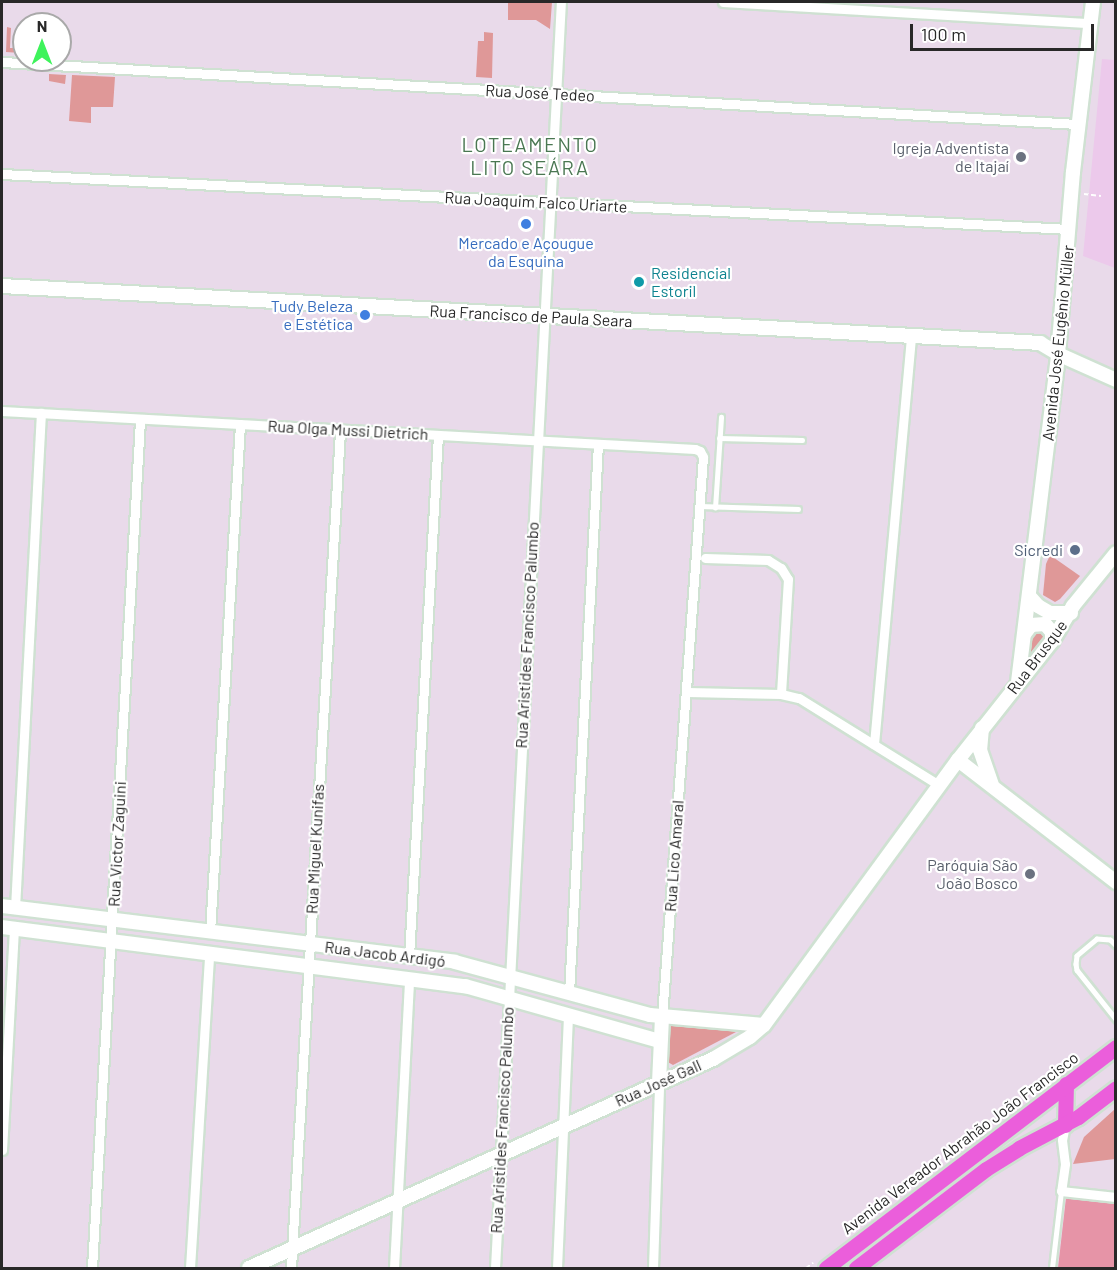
<!DOCTYPE html>
<meta charset="utf-8">
<style>
body{margin:0}
#map{position:relative;width:1117px;height:1270px;overflow:hidden;background:#e9daea;font-family:Barlow,sans-serif}
div>[style]{position:absolute}
[style*='--x']{left:calc(var(--x)*1px);top:calc(var(--y)*1px);width:calc(var(--w)*1px);rotate:calc(var(--a)*1deg)}
.education>*{inset:0;background:#ecc9eb}
.green>*{inset:0;background:#df9898}
.pitch>*{inset:0;background:#e694a7}
.path>*{height:2px;margin-top:-1px;transform-origin:0;background:repeating-linear-gradient(90deg,#fff 0 4.5px,transparent 0 7.5px)}
.roads{filter:drop-shadow(2px 0 #cfe1d2) drop-shadow(-2px 0 #cfe1d2) drop-shadow(0 2px #cfe1d2) drop-shadow(0 -2px #cfe1d2)}
.lane>*{height:4.5px;margin:-2.25px;padding:0 2.25px;transform-origin:2.25px;border-radius:2.25px;background:#fff}
.street>*{height:9px;margin:-4.5px;padding:0 4.5px;transform-origin:4.5px;border-radius:4.5px;background:#fff}
.secondary>*{height:14px;margin:-7px;padding:0 7px;transform-origin:7px;border-radius:7px;background:#fff}
.primary>*{height:15px;margin:-7.5px;padding:0 7.5px;transform-origin:7.5px;border-radius:7.5px;background:#eb5edb}
.dots>*{width:16px;height:16px;translate:-50% -50%;box-sizing:border-box;border:3px solid #fff;border-radius:50%}
span{translate:-50% -50%;white-space:nowrap;text-align:center;line-height:1.15;-webkit-text-stroke:4.5px #fff;paint-order:stroke}
.street-label{font-size:16px;color:#282828}
.worship-label{font-size:16px;color:#5b616d}
.right{translate:-100% -50%;text-align:right}
.shop-label{font-size:16px;color:#366cbe}
.culture-label{font-size:16px;color:#0d838f}
.left{translate:0 -50%;text-align:left}
.service-label{font-size:16px;color:#4e5e75}
.quarter-label{font-size:20px;color:#4a7752;letter-spacing:1.5px}
.frame{position:absolute;inset:0;border:3px solid #282828;pointer-events:none}
.north{position:absolute;left:12px;top:12px;width:60px;height:60px;box-sizing:border-box;background:#fff;border:2px solid #a9a9a9;border-radius:50%;rotate:0deg;font-size:16px;font-weight:700;line-height:24px;text-align:center;color:#282828}
.north::after{content:'';display:block;margin:auto;width:21px;height:27px;background:#3ef35b;clip-path:polygon(50% 0,100% 100%,50% 72%,0 100%)}
.scale{position:absolute;left:910px;top:24px;width:184px;height:27px;box-sizing:border-box;border:3px solid #282828;border-top:0;padding-left:8px;font-size:18px;line-height:21px;white-space:nowrap;color:#282828;-webkit-text-stroke:4px #fff;paint-order:stroke}
</style>
<div id="map">
<div class="education">
<i style="clip-path:polygon(1102px 59px,1115px 60px,1115px 268px,1083px 256px)"></i>
</div>
<div class="green">
<i style="clip-path:polygon(508px 2px,552px 2px,550px 29px,536px 20px,508px 20px)"></i>
<i style="clip-path:polygon(7px 27px,11px 28px,10px 48px,23px 48px,21px 53px,6px 52px)"></i>
<i style="clip-path:polygon(484px 32px,493px 33px,492px 78px,476px 77px,478px 41px,484px 41px)"></i>
<i style="clip-path:polygon(49px 74px,66px 75px,65px 84px,49px 81px)"></i>
<i style="clip-path:polygon(72px 75px,115px 77px,113px 107px,91px 107px,91px 123px,69px 121px)"></i>
<i style="clip-path:polygon(1050px 555px,1080px 576px,1060px 599px,1055px 602px,1043px 595px,1046px 564px)"></i>
<i style="clip-path:polygon(1038px 630px,1044px 634px,1044px 639px,1028px 661px,1032px 635px)"></i>
<i style="clip-path:polygon(671px 1023px,730px 1028px,736px 1032px,673px 1065px,666px 1061px,668px 1026px)"></i>
<i style="clip-path:polygon(1115px 1109px,1115px 1159px,1073px 1164px,1084px 1137px)"></i>
</div>
<div class="pitch">
<i style="clip-path:polygon(1066px 1198px,1115px 1203px,1115px 1268px,1058px 1268px)"></i>
</div>
<div class="path">
<i style="--x:1084;--y:194;--w:17;--a:7"></i>
<i style="--x:806;--y:1268;--w:9;--a:-36"></i>
</div>
<div class="roads">
<div class="lane">
<i style="--x:719;--y:438;--w:83;--a:1.4"></i>
<i style="--x:699;--y:506;--w:99;--a:1.7"></i>
<i style="--x:715;--y:508;--w:91;--a:-86.2"></i>
<i style="--x:1116;--y:946;--w:8;--a:-135"></i>
<i style="--x:1110;--y:940;--w:13;--a:-176"></i>
<i style="--x:1097;--y:939;--w:26;--a:140"></i>
<i style="--x:1077;--y:956;--w:8;--a:97"></i>
<i style="--x:1076;--y:964;--w:6;--a:81"></i>
<i style="--x:1077;--y:970;--w:63;--a:51.5"></i>
<i style="--x:1052;--y:1268;--w:78;--a:-83.3"></i>
</div>
<div class="street">
<i style="--x:723;--y:2;--w:368;--a:3.3"></i>
<i style="--x:2;--y:62;--w:1078;--a:3.3"></i>
<i style="--x:2;--y:174;--w:1069;--a:2.95"></i>
<i style="--x:2;--y:411;--w:694;--a:3.14"></i>
<i style="--x:695;--y:449;--w:5;--a:22"></i>
<i style="--x:700;--y:451;--w:7;--a:63"></i>
<i style="--x:703;--y:457;--w:561;--a:94.19"></i>
<i style="--x:705;--y:558;--w:63;--a:1.8"></i>
<i style="--x:768;--y:560;--w:15;--a:32"></i>
<i style="--x:781;--y:568;--w:13;--a:58"></i>
<i style="--x:788;--y:579;--w:115;--a:93.5"></i>
<i style="--x:687;--y:692;--w:94;--a:1.2"></i>
<i style="--x:781;--y:694;--w:18;--a:13"></i>
<i style="--x:799;--y:698;--w:165;--a:31.9"></i>
<i style="--x:874;--y:744;--w:410;--a:-84.8"></i>
<i style="--x:15;--y:908;--w:496;--a:-87"></i>
<i style="--x:210;--y:932;--w:509;--a:-86.62"></i>
<i style="--x:409;--y:957;--w:523;--a:-86.82"></i>
<i style="--x:569;--y:993;--w:550;--a:-86.98"></i>
<i style="--x:1065;--y:1125;--w:15;--a:101"></i>
<i style="--x:1062;--y:1140;--w:24;--a:83"></i>
<i style="--x:1065;--y:1164;--w:27;--a:98"></i>
<i style="--x:1061;--y:1191;--w:55;--a:6.2"></i>
<i style="--x:2;--y:1150;--w:221;--a:-86.9"></i>
<i style="--x:92;--y:1268;--w:850;--a:-86.76"></i>
<i style="--x:190;--y:1268;--w:316;--a:-86.5"></i>
<i style="--x:291;--y:1268;--w:839;--a:-86.65"></i>
<i style="--x:394;--y:1268;--w:291;--a:-87"></i>
<i style="--x:495;--y:1268;--w:1268;--a:-87.02"></i>
<i style="--x:557;--y:1268;--w:254;--a:-87.5"></i>
<i style="--x:653;--y:1268;--w:185;--a:-88.1"></i>
</div>
<div class="secondary">
<i style="--x:2;--y:286;--w:1040;--a:3.14"></i>
<i style="--x:1040;--y:343;--w:21;--a:31"></i>
<i style="--x:1058;--y:354;--w:64;--a:24.1"></i>
<i style="--x:1029;--y:596;--w:13;--a:48"></i>
<i style="--x:1038;--y:606;--w:14;--a:30"></i>
<i style="--x:1050;--y:613;--w:21;--a:0"></i>
<i style="--x:1025;--y:633;--w:10;--a:-53"></i>
<i style="--x:1031;--y:625;--w:14;--a:-4"></i>
<i style="--x:1045;--y:624;--w:11;--a:49"></i>
<i style="--x:1052;--y:632;--w:9;--a:90"></i>
<i style="--x:1018;--y:682;--w:330;--a:-83"></i>
<i style="--x:1058;--y:354;--w:183;--a:-85.3"></i>
<i style="--x:1073;--y:172;--w:171;--a:-83.3"></i>
<i style="--x:982;--y:728;--w:22;--a:95"></i>
<i style="--x:980;--y:750;--w:36;--a:71"></i>
<i style="--x:958;--y:760;--w:200;--a:37.7"></i>
<i style="--x:2;--y:906;--w:456;--a:7"></i>
<i style="--x:455;--y:962;--w:202;--a:15.2"></i>
<i style="--x:650;--y:1015;--w:114;--a:5"></i>
<i style="--x:2;--y:927;--w:467;--a:7.3"></i>
<i style="--x:465;--y:986;--w:203;--a:15.8"></i>
<i style="--x:659;--y:1083;--w:66;--a:-87.4"></i>
<i style="--x:249;--y:1268;--w:509;--a:-24.25"></i>
<i style="--x:713;--y:1059;--w:43;--a:-30.7"></i>
<i style="--x:750;--y:1037;--w:18;--a:-41"></i>
<i style="--x:764;--y:1025;--w:328;--a:-53.8"></i>
<i style="--x:958;--y:760;--w:152;--a:-51.7"></i>
<i style="--x:1052;--y:641;--w:41;--a:-59"></i>
<i style="--x:1073;--y:606;--w:68;--a:-50.9"></i>
</div>
<div class="primary">
<i style="--x:1065;--y:1125;--w:41;--a:-88.6"></i>
<i style="--x:826;--y:1268;--w:365;--a:-37.3"></i>
<i style="--x:856;--y:1268;--w:163;--a:-37.3"></i>
<i style="--x:986;--y:1169;--w:39;--a:-32"></i>
<i style="--x:1019;--y:1148;--w:67;--a:-27.7"></i>
<i style="--x:1078;--y:1117;--w:48;--a:-37.3"></i>
</div>
</div>
<div class="dots">
<i style="left:1021px;top:157px;background:#6b7280"></i>
<i style="left:526px;top:224px;background:#3f7fe0"></i>
<i style="left:639px;top:282px;background:#0f9aa8"></i>
<i style="left:365px;top:315px;background:#3f7fe0"></i>
<i style="left:1075px;top:550px;background:#5c6f8a"></i>
<i style="left:1030px;top:874px;background:#6b7280"></i>
</div>
<div class="street-label">
<span style="left:540px;top:93px;rotate:3deg">Rua José Tedeo</span>
<span style="left:536px;top:202px;rotate:3deg">Rua Joaquim Falco Uriarte</span>
<span style="left:531px;top:316px;rotate:3deg">Rua Francisco de Paula Seara</span>
<span style="left:1058px;top:343px;rotate:-84deg">Avenida José Eugênio Müller</span>
<span style="left:348px;top:430px;rotate:3deg">Rua Olga Mussi Dietrich</span>
<span style="left:527px;top:635px;rotate:-87deg">Rua Aristides Francisco Palumbo</span>
<span style="left:1037px;top:657px;rotate:-53deg">Rua Brusque</span>
<span style="left:117px;top:844px;rotate:-87deg">Rua Victor Zaguini</span>
<span style="left:315px;top:849px;rotate:-87deg">Rua Miguel Kunifas</span>
<span style="left:674px;top:856px;rotate:-86deg">Rua Lico Amaral</span>
<span style="left:385px;top:954px;rotate:7deg">Rua Jacob Ardigó</span>
<span style="left:658px;top:1083px;rotate:-24deg">Rua José Gall</span>
<span style="left:502px;top:1120px;rotate:-87deg">Rua Aristides Francisco Palumbo</span>
<span style="left:960px;top:1143px;rotate:-37deg">Avenida Vereador Abrahão João Francisco</span>
</div>
<div class="worship-label">
<span class="right" style="left:1009px;top:157px">Igreja Adventista<br>de Itajaí</span>
<span class="right" style="left:1018px;top:874px">Paróquia São<br>João Bosco</span>
</div>
<div class="shop-label">
<span style="left:526px;top:252px">Mercado e Açougue<br>da Esquina</span>
<span class="right" style="left:353px;top:315px">Tudy Beleza<br>e Estética</span>
</div>
<div class="culture-label">
<span class="left" style="left:651px;top:282px">Residencial<br>Estoril</span>
</div>
<div class="service-label">
<span class="right" style="left:1063px;top:550px">Sicredi</span>
</div>
<div class="quarter-label">
<span style="left:530px;top:156px">LOTEAMENTO<br>LITO SEÁRA</span>
</div>
<div class="frame"></div>
<div class="north">N</div>
<div class="scale">100 m</div>
</div>
